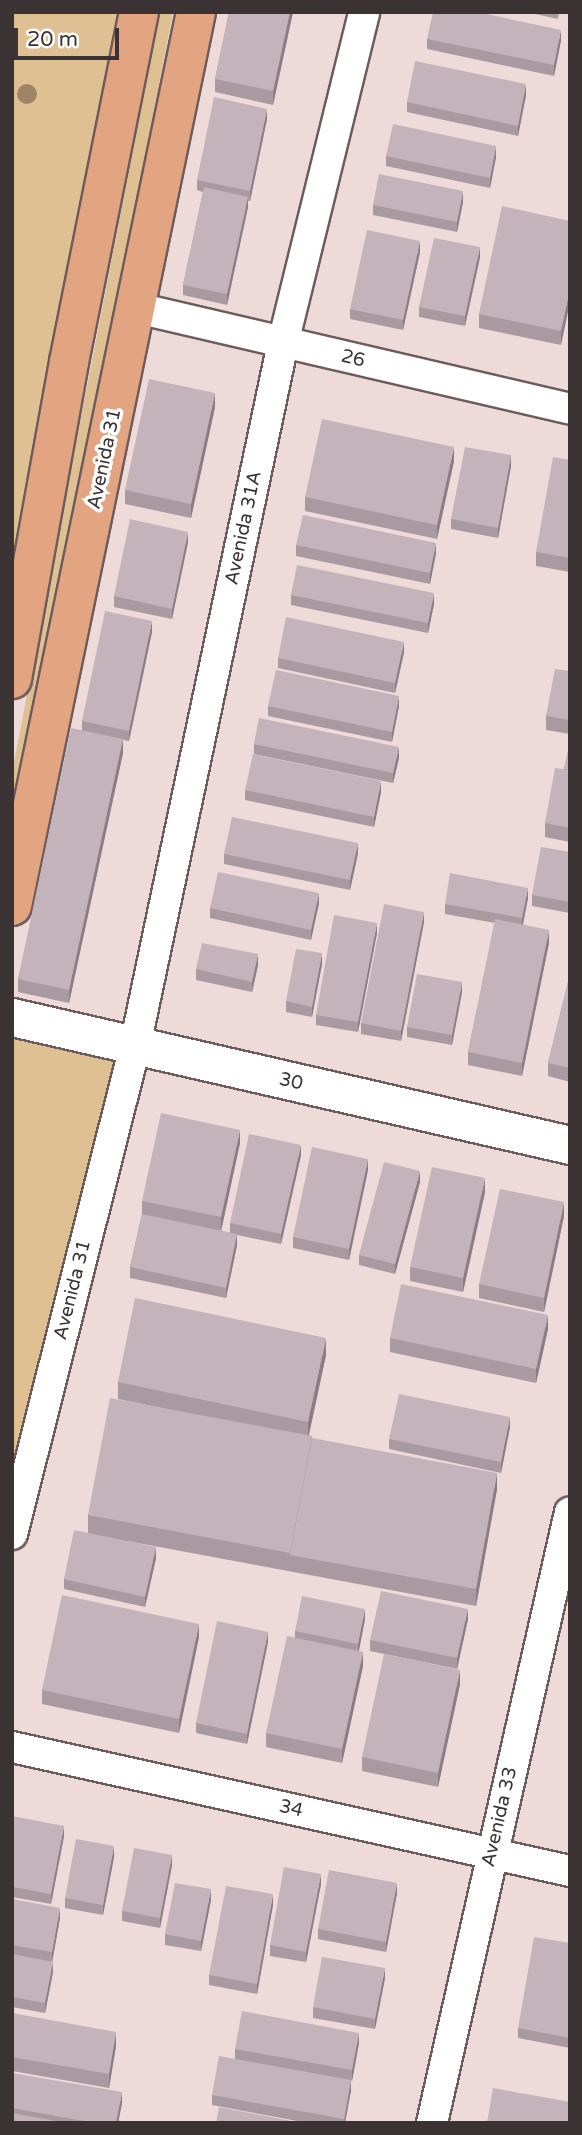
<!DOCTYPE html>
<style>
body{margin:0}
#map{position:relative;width:582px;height:2135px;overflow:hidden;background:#efdada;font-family:"Varela Round",sans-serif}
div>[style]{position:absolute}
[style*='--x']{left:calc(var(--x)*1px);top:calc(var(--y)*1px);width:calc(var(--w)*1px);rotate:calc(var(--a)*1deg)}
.green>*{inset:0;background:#dec092}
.roads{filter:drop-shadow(2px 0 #6e5c5c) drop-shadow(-2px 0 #6e5c5c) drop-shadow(0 2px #6e5c5c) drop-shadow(0 -2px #6e5c5c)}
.minor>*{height:30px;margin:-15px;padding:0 15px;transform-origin:15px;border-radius:15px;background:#fff}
.tertiary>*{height:37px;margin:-18.5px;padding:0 18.5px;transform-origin:18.5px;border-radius:18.5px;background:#fff}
.primary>*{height:38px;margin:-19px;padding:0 19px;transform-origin:19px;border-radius:19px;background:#e3a581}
.trees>*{width:20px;height:20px;margin:-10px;border-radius:50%;background:#9e8565}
.wall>*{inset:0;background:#a99aa2}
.shaded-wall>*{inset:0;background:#8a7d84}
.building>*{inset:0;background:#c5b3bc}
span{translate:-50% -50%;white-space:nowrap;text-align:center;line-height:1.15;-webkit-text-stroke:7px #fff;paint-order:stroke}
.street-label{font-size:19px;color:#3b3333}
.frame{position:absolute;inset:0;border:14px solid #3b3333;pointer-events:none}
.scale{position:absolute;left:14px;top:28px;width:105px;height:32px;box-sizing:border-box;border:4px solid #3b3333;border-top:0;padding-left:9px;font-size:21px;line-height:24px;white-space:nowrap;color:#3b3333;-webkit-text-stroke:5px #fff;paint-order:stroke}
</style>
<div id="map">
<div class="green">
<i style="clip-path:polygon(12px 12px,139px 12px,12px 668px)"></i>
<i style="clip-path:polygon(160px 12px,173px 12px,77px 508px,12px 817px,12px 772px)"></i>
<i style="clip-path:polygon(12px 1017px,135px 1046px,12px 1534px)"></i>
</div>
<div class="roads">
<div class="minor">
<i style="--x:137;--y:308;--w:445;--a:13.1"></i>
<i style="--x:12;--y:1534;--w:503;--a:-75.85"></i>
<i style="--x:135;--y:1046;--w:718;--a:-78.11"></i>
<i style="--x:283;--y:343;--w:341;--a:-76.2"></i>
<i style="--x:12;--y:1747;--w:572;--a:12.53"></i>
<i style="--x:432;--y:2123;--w:626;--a:-77.27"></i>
</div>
<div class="tertiary">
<i style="--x:12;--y:1017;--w:572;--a:12.92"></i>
</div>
<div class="primary">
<i style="--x:12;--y:679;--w:322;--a:-79.8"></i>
<i style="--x:69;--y:362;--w:357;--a:-78.7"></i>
<i style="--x:12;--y:906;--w:913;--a:-78.37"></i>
</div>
</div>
<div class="trees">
<i style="left:27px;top:94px"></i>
</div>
<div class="wall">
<i style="clip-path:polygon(229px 12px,293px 12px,273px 105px,215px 92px,215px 79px)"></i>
<i style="clip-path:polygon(526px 12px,559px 12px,558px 19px)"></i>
<i style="clip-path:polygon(427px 39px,561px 40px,554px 76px,427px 49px)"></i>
<i style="clip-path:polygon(526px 95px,518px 136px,407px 112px,407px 102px)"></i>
<i style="clip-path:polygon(267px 119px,250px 201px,248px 201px,248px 207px,227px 305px,183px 295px,183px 285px,203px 192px,197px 190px,197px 180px)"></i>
<i style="clip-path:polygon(386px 156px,496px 157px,490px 188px,386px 166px)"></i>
<i style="clip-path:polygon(463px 202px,457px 232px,373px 215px,373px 205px)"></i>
<i style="clip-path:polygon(570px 221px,561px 345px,479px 328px,479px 314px)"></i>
<i style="clip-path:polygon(420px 252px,403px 330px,350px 319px,350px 309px)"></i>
<i style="clip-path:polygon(480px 257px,465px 326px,419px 317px,419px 307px)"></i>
<i style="clip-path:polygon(215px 407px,191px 518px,125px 504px,125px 490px)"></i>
<i style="clip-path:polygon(570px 460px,570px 572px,536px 566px,536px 552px)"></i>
<i style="clip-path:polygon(454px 461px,437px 539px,305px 511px,305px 497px)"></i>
<i style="clip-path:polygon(511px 466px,498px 538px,451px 529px,451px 519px)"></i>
<i style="clip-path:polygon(188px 542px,172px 619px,114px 607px,114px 596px)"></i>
<i style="clip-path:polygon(296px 545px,436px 553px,430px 584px,296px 556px)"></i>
<i style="clip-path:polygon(291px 595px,434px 604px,428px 633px,291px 605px)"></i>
<i style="clip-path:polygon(152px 632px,129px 741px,123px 740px,123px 753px,69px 1003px,18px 992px,18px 979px,82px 730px,82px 721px)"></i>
<i style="clip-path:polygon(404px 652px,395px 693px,278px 668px,278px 658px)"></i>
<i style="clip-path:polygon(570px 671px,570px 734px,546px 730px,546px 716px)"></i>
<i style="clip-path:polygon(268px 706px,399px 706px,392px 742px,268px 716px)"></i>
<i style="clip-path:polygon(570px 742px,570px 842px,545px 837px,545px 823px,564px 769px)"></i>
<i style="clip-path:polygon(254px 744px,399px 758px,393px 783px,254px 754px)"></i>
<i style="clip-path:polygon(245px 790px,381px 792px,374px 827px,245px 800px)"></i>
<i style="clip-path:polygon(570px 852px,570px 913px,532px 906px,532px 895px)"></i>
<i style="clip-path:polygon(358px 853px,350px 890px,224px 864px,224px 854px)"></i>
<i style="clip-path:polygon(528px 898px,523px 924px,549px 943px,522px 1076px,468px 1065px,468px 1052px,495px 923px,445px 914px,445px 904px)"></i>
<i style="clip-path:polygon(319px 903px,311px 940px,210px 918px,210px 908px)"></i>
<i style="clip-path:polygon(424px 922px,401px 1041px,361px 1034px,361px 1023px)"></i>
<i style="clip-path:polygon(377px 933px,358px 1032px,316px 1025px,316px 1015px)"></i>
<i style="clip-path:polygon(322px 964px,312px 1017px,286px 1012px,286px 1001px)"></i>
<i style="clip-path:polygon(258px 965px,252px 992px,196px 980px,196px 969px)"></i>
<i style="clip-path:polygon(570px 974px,570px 1082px,548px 1076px,548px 1063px)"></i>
<i style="clip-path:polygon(462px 992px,452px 1045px,407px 1037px,407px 1027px)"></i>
<i style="clip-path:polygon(240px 1143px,221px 1231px,230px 1233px,230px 1223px,301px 1155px,281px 1244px,237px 1235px,237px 1245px,226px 1298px,130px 1278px,130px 1267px,142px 1214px,142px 1201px)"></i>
<i style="clip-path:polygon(368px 1170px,349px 1260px,293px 1248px,293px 1237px)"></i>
<i style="clip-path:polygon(420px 1182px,395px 1274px,359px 1265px,359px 1255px)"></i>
<i style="clip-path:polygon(485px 1192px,463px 1292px,410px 1281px,410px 1267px)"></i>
<i style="clip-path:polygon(564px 1216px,544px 1312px,479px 1298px,479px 1284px)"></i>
<i style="clip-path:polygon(548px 1329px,536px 1383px,390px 1352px,390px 1338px)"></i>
<i style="clip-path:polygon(326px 1355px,309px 1435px,312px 1438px,497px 1489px,476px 1606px,127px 1541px,156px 1558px,145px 1607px,64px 1589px,64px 1579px,88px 1533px,88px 1515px,176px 1411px,118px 1399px,118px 1382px)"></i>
<i style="clip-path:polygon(510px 1427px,501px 1473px,389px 1449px,389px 1439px)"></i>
<i style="clip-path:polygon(365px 1619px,359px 1651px,363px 1666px,342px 1763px,266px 1747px,266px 1733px,295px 1638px,295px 1631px)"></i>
<i style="clip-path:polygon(468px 1619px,457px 1669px,370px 1651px,370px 1640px)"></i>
<i style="clip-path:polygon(199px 1637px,179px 1733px,42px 1704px,42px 1690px)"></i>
<i style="clip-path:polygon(268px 1642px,247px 1744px,196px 1733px,196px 1723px)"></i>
<i style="clip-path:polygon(460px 1684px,438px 1787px,362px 1771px,362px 1757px)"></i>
<i style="clip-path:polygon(570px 1788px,570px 1811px,568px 1810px,568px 1800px)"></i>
<i style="clip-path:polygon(12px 1816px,64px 1836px,51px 1904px,12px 1897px)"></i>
<i style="clip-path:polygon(114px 1857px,103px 1915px,65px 1908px,65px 1898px)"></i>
<i style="clip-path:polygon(172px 1865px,160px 1928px,122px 1921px,122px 1911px)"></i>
<i style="clip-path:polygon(321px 1884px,306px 1962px,270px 1956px,270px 1945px)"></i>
<i style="clip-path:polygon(397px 1893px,386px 1952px,318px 1939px,318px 1929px)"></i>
<i style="clip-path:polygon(12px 1899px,60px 1918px,52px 1961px,53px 1972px,45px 2013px,12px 2007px)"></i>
<i style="clip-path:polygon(211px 1900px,201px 1951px,165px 1945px,165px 1934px)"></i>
<i style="clip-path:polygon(273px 1905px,257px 1994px,209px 1985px,209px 1975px)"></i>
<i style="clip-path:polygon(570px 1943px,570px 2048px,518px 2038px,518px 2028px)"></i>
<i style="clip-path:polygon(385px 1978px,375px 2029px,313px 2018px,313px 2007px)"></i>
<i style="clip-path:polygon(12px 2013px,116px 2046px,109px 2088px,12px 2071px)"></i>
<i style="clip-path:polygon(359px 2043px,352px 2081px,351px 2080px,351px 2090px,345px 2123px,308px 2123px,212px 2105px,212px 2095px,235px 2059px,235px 2049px)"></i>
<i style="clip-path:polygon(12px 2073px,122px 2103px,118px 2123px,12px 2123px)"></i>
</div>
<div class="shaded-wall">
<i style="clip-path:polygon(290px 12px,293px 12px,273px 105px,273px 91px)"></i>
<i style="clip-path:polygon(561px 30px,561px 40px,554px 76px,554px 65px)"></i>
<i style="clip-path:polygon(526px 84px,526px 95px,518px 136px,518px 126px)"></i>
<i style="clip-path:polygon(267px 109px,267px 119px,250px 201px,250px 191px)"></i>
<i style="clip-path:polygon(496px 146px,496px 157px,490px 188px,490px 178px)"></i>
<i style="clip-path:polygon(463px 191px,463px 202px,457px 232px,457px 222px)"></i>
<i style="clip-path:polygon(248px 197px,248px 207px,227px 305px,227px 294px)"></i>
<i style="clip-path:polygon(420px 241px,420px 252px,403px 330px,403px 320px)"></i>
<i style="clip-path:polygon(480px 247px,480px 257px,465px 326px,465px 316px)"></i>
<i style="clip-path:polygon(570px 288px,570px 302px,561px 345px,561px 331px)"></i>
<i style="clip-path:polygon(215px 393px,215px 407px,191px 518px,191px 504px)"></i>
<i style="clip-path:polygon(454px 447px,454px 461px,437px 539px,437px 525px)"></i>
<i style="clip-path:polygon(511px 455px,511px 466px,498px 538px,498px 528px)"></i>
<i style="clip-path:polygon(188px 532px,188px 542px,172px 619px,172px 609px)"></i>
<i style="clip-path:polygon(436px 543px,436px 553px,430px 584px,430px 573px)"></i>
<i style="clip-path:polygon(434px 593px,434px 604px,428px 633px,428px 623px)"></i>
<i style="clip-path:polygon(152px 621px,152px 632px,129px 741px,129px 731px)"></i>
<i style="clip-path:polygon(404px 642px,404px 652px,395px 693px,395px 683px)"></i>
<i style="clip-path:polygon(399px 696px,399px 706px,392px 742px,392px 732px)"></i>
<i style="clip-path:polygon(123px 739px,123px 753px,69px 1003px,69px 990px)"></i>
<i style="clip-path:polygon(399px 747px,399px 758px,393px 783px,393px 773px)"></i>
<i style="clip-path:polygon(381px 781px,381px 792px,374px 827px,374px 817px)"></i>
<i style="clip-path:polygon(358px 843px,358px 853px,350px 890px,350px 880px)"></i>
<i style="clip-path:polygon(528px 888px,528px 898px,522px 928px,522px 918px)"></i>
<i style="clip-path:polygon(319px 893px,319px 903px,311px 940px,311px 930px)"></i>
<i style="clip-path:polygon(424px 912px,424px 922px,401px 1041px,401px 1031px)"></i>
<i style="clip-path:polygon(377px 923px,377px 933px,358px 1032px,358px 1022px)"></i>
<i style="clip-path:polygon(549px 930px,549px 943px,522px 1076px,522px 1063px)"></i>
<i style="clip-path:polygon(322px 953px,322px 964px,312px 1017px,312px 1007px)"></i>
<i style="clip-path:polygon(258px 954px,258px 965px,252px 992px,252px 982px)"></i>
<i style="clip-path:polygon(462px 982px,462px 992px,452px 1045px,452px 1035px)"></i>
<i style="clip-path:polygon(240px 1130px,240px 1143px,221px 1231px,221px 1217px)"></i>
<i style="clip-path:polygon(301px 1145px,301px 1155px,281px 1244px,281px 1234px)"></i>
<i style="clip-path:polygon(368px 1159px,368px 1170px,349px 1260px,349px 1249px)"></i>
<i style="clip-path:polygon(420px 1171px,420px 1182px,395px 1274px,395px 1264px)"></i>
<i style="clip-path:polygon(485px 1178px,485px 1192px,463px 1292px,463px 1278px)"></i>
<i style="clip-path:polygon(564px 1202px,564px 1216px,544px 1312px,544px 1298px)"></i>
<i style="clip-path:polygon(237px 1234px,237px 1245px,226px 1298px,226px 1288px)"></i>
<i style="clip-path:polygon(548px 1315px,548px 1329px,536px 1383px,536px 1369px)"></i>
<i style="clip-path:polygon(326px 1338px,326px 1355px,308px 1438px,308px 1422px)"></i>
<i style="clip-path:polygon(510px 1417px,510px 1427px,501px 1473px,501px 1462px)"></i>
<i style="clip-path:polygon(497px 1473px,497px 1489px,476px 1606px,476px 1589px)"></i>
<i style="clip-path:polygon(156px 1547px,156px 1558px,145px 1607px,145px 1597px)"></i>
<i style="clip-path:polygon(365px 1609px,365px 1619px,358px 1654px,358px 1644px)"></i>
<i style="clip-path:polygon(468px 1609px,468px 1619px,457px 1669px,457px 1658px)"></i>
<i style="clip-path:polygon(199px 1624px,199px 1637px,179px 1733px,179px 1719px)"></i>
<i style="clip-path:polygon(268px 1632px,268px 1642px,247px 1744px,247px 1734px)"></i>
<i style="clip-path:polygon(363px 1652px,363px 1666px,342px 1763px,342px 1749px)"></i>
<i style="clip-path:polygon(460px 1670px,460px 1684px,438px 1787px,438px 1773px)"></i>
<i style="clip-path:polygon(64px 1826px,64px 1836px,51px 1904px,51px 1894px)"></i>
<i style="clip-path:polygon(114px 1846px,114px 1857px,103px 1915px,103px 1905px)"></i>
<i style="clip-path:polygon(172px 1855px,172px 1865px,160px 1928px,160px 1918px)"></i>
<i style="clip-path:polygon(321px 1874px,321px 1884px,306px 1962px,306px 1952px)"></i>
<i style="clip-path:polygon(397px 1883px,397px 1893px,386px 1952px,386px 1942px)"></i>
<i style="clip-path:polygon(211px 1889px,211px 1900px,201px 1951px,201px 1941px)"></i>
<i style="clip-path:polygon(273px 1894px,273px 1905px,257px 1994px,257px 1984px)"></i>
<i style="clip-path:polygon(60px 1908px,60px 1918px,52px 1963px,52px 1952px)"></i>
<i style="clip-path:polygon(53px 1962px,53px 1972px,45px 2013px,45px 2003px)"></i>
<i style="clip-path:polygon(385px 1968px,385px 1978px,375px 2029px,375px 2019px)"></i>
<i style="clip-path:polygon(116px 2032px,116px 2046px,109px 2088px,109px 2074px)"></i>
<i style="clip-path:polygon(359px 2033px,359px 2043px,352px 2081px,352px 2070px)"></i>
<i style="clip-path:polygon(351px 2080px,351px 2090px,345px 2123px,344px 2123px)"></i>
<i style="clip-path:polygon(122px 2092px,122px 2103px,118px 2123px,116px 2123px)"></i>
</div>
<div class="building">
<i style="clip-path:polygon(229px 12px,290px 12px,273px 91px,215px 79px)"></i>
<i style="clip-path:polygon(433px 12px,477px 12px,561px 30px,554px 65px,427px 39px)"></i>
<i style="clip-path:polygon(415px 61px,526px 84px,518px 126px,407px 102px)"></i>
<i style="clip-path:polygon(214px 97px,267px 109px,250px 191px,197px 180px)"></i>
<i style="clip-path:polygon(393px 124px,496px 146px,490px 178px,386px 156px)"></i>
<i style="clip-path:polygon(379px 174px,463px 191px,457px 222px,373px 205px)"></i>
<i style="clip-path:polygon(204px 187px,248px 197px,227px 294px,183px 285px)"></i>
<i style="clip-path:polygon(502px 206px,570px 221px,570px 288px,561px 331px,479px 314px)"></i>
<i style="clip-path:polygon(367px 230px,420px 241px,403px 320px,350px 309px)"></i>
<i style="clip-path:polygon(434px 238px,480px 247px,465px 316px,419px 307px)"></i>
<i style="clip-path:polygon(149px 379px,215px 393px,191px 504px,125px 490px)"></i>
<i style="clip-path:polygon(322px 419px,454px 447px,437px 525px,305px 497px)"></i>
<i style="clip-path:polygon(465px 447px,511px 455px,498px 528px,451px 519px)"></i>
<i style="clip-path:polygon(553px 457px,570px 460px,570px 558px,536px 552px)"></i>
<i style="clip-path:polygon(303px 515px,436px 543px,430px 573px,296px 545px)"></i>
<i style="clip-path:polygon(130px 519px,188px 532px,172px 609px,114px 596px)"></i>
<i style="clip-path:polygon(297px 565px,434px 593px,428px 623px,291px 595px)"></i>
<i style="clip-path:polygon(105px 611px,152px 621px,129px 731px,82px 721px)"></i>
<i style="clip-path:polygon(286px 617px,404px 642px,395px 683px,278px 658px)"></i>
<i style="clip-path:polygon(555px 669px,570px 671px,570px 720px,546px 716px)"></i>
<i style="clip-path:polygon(276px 670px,399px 696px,392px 732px,268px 706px)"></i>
<i style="clip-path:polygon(259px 718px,399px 747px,393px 773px,254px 744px)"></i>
<i style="clip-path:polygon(71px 728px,123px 739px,69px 990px,18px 979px)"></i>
<i style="clip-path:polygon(570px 742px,570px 770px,564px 769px)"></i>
<i style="clip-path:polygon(253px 754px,381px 781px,374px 817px,245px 790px)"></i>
<i style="clip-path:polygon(555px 768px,570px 770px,570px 828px,545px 823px)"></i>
<i style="clip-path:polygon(232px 817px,358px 843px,350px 880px,224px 854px)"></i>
<i style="clip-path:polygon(541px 847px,570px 852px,570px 902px,532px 895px)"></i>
<i style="clip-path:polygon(218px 872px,319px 893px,311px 930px,210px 908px)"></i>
<i style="clip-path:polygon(450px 873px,528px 888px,522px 918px,445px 904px)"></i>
<i style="clip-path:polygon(384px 904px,424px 912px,401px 1031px,361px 1023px)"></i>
<i style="clip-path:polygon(334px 915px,377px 923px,358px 1022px,316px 1015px)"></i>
<i style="clip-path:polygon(495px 919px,549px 930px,522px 1063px,468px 1052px)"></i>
<i style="clip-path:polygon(202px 943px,258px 954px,252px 982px,196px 969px)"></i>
<i style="clip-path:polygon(296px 949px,322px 953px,312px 1007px,286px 1001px)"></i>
<i style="clip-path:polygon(417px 974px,462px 982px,452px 1035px,407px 1027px)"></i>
<i style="clip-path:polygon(570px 974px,570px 1068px,548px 1063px)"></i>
<i style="clip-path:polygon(161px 1113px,240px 1130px,221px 1217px,142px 1201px)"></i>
<i style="clip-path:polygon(249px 1134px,301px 1145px,281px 1234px,230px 1223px)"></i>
<i style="clip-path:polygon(312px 1147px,368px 1159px,349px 1249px,293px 1237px)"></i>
<i style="clip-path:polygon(384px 1162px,420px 1171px,395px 1264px,359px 1255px)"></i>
<i style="clip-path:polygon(432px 1167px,485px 1178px,463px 1278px,410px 1267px)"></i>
<i style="clip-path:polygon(500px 1189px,564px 1202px,544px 1298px,479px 1284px)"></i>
<i style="clip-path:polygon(142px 1214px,237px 1234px,226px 1288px,130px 1267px)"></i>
<i style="clip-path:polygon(401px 1284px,548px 1315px,536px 1369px,390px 1338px)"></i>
<i style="clip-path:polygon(135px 1298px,326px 1338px,308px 1422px,118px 1382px)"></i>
<i style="clip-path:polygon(399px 1394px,510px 1417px,501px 1462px,389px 1439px)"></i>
<i style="clip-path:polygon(110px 1398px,312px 1436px,290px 1553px,88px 1515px)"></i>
<i style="clip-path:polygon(312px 1438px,497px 1473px,476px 1589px,290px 1555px)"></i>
<i style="clip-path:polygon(74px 1530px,156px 1547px,145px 1597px,64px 1579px)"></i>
<i style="clip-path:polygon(381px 1591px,468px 1609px,457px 1658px,370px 1640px)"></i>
<i style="clip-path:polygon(62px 1595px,199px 1624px,179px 1719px,42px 1690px)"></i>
<i style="clip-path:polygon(302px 1596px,365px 1609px,358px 1644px,295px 1631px)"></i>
<i style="clip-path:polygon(217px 1621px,268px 1632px,247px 1734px,196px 1723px)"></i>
<i style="clip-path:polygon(287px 1636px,363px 1652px,342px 1749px,266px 1733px)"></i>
<i style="clip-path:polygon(384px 1654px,460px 1670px,438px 1773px,362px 1757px)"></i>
<i style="clip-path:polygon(12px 1816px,64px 1826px,51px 1894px,12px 1887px)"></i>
<i style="clip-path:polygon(76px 1839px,114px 1846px,103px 1905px,65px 1898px)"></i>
<i style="clip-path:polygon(134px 1848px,172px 1855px,160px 1918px,122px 1911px)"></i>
<i style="clip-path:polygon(284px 1867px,321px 1874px,306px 1952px,270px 1945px)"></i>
<i style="clip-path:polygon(329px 1870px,397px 1883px,386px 1942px,318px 1929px)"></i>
<i style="clip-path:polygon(175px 1883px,211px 1889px,201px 1941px,165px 1934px)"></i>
<i style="clip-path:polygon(226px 1886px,273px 1894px,257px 1984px,209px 1975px)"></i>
<i style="clip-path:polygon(12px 1899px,60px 1908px,52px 1952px,12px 1945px)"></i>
<i style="clip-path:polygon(534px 1937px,570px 1943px,570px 2038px,518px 2028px)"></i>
<i style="clip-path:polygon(12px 1954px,53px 1962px,45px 2003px,12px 1997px)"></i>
<i style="clip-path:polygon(322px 1957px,385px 1968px,375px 2019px,313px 2007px)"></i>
<i style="clip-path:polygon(242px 2011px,359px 2033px,352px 2070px,235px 2049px)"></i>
<i style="clip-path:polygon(12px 2013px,116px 2032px,109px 2074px,12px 2057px)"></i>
<i style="clip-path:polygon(219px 2056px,351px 2080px,344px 2119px,212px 2095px)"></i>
<i style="clip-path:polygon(12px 2073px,122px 2092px,116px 2123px,95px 2123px,12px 2108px)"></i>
<i style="clip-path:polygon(493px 2088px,570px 2102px,570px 2123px,487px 2123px)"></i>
<i style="clip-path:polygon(219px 2107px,302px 2123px,216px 2123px)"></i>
<i style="clip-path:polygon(12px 2113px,67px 2123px,12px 2123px)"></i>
</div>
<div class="street-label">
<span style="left:353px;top:359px;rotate:13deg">26</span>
<span style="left:105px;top:459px;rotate:-78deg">Avenida 31</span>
<span style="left:244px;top:528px;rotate:-78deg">Avenida 31A</span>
<span style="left:291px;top:1082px;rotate:13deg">30</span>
<span style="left:73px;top:1290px;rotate:-76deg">Avenida 31</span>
<span style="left:291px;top:1809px;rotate:13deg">34</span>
<span style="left:500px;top:1817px;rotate:-77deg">Avenida 33</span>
</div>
<div class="frame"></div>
<div class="scale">20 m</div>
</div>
